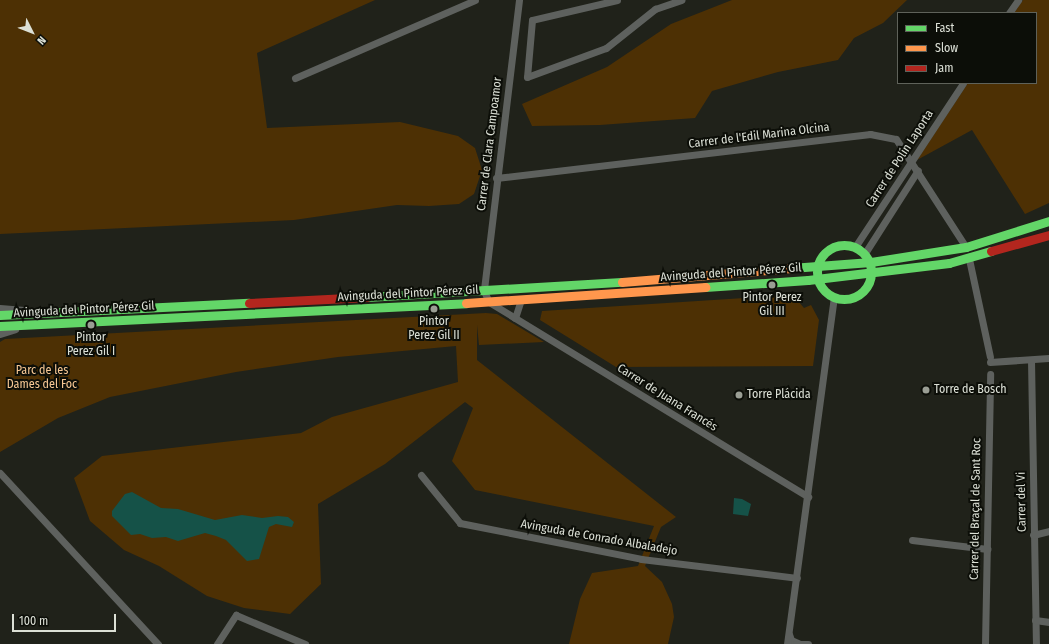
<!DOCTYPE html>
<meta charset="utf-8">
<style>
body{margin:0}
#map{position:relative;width:1049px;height:644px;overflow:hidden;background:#20221a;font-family:"Fira Sans Condensed",sans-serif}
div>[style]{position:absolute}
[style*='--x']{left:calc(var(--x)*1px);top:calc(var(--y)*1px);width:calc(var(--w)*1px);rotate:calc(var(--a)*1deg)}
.green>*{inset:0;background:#4d3004}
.water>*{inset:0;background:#155248}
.street>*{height:7px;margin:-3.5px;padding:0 3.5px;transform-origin:3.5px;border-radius:3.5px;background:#5e615e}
.fast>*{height:9px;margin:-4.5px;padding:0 4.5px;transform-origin:4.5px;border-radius:4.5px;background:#63d668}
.fast>.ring{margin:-4.5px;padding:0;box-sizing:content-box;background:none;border:9px solid #63d668;border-radius:50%}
.slow>*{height:9px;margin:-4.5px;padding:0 4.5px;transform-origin:4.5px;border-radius:4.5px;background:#ff974d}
.jam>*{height:9px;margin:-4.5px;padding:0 4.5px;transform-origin:4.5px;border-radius:4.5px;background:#b3261e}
.dots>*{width:11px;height:11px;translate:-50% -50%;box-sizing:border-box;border:2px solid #0c0e08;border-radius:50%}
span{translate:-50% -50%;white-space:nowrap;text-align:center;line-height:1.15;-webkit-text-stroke:4px #0c0e08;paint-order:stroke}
.street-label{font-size:12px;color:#dce0d6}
.poi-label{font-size:12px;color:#dce0d6}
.left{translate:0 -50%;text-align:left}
.park-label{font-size:12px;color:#f7c894}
.legend{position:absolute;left:897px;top:12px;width:140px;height:72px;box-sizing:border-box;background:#0c0e08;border:1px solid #5f625a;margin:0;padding:5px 7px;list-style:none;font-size:12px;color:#dce0d6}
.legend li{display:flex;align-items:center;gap:8px;height:20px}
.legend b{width:20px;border:1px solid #5f625a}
.north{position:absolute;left:12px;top:12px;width:40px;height:40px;-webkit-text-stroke:3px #0c0e08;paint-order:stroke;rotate:132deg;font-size:11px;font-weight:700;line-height:16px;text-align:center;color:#dce0d6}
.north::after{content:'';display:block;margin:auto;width:14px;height:18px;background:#dce0d6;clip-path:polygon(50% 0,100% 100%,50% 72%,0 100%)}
.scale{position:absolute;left:12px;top:614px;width:104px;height:18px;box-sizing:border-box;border:2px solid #dce0d6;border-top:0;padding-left:5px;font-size:12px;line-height:14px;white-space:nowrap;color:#dce0d6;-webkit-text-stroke:3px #0c0e08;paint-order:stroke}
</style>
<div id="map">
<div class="green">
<i style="clip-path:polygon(0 0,375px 0,257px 53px,267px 128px,400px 122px,458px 136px,475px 148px,482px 170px,474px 194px,459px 204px,429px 206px,397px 205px,294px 220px,0 234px)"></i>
<i style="clip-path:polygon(732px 0,907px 0,883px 23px,854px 38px,838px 60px,778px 72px,712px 91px,695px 118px,600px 125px,532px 126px,522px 104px,607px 67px,671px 24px)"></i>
<i style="clip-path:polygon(1023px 0,1049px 0,1049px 203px,1025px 214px,972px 130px,917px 160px,968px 83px,1036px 83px,1036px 13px,1014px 13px)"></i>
<i style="clip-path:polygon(793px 295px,804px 308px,811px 305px,819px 320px,813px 366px,616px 367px,540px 320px,542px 311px)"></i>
<i style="clip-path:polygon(486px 313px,497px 314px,544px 342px,479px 345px,477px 325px,477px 360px,676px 517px,661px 527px,645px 566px,662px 582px,672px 604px,674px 617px,668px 644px,569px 644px,580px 599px,592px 573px,638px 566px,654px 526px,475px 490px,452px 461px,473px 408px,465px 402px,385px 464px,318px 504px,321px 584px,290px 614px,244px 608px,207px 596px,159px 566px,124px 550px,90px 521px,74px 478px,102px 456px,301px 433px,332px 417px,458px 382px,456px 346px,338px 357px,236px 372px,110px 397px,58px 418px,0 452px,0 342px,5px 339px)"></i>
</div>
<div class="water">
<i style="clip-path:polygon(132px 492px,161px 508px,178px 509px,215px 520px,242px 515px,262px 518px,278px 516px,288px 517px,294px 522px,292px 527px,276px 524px,269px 527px,259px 559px,247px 561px,226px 540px,216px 536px,205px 533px,178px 541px,166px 537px,152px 538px,140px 534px,131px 535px,112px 516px,112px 511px,125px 494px)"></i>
<i style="clip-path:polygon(734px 498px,742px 499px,751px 504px,748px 516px,733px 514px)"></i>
</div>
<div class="street">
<i style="--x:519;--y:0;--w:293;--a:96.9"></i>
<i style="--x:484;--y:291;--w:12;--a:66"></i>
<i style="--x:489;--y:302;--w:374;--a:31.4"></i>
<i style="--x:617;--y:0;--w:87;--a:166.8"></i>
<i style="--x:532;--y:20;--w:57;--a:95"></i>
<i style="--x:527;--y:77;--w:84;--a:-20.2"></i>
<i style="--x:606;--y:48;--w:63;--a:-38.5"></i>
<i style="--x:655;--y:9;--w:28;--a:-19"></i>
<i style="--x:1009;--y:13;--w:16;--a:-55"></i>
<i style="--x:295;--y:78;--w:196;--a:-23.4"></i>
<i style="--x:496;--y:178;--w:377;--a:-6.7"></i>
<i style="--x:870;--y:134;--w:26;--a:11"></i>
<i style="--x:896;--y:139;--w:129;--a:57.1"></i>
<i style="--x:855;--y:247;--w:196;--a:-56.6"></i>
<i style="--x:865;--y:253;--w:98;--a:-57.4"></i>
<i style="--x:969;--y:259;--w:100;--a:77.9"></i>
<i style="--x:0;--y:308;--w:24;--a:5"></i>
<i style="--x:515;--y:318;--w:20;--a:-72"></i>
<i style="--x:0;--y:334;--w:16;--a:-18"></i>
<i style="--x:1031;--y:360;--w:284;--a:89"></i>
<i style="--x:990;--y:362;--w:59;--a:-3.9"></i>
<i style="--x:0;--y:473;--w:233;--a:47.3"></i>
<i style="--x:421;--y:475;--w:62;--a:50.9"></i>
<i style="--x:460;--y:523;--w:185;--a:11.2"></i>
<i style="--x:641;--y:559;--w:157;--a:6.9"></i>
<i style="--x:1033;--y:535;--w:16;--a:-14"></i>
<i style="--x:912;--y:540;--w:76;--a:6.8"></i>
<i style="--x:1035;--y:620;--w:14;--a:8"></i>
<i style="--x:789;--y:634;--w:6;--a:72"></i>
<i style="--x:791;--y:640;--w:8;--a:23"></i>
<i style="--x:217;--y:644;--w:35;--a:-57"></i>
<i style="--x:236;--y:615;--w:75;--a:22.8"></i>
<i style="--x:787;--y:644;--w:349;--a:-82.3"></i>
<i style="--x:796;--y:644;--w:12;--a:0"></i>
<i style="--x:985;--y:644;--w:270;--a:-88.9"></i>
</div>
<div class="fast">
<i class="ring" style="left:817px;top:245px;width:45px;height:45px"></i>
<i style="--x:791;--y:268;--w:80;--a:-4.3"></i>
<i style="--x:871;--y:262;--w:96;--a:-9"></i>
<i style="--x:966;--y:247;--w:87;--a:-17.4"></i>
<i style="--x:705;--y:287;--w:103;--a:-3.9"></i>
<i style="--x:808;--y:280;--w:142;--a:-6.9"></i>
<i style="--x:949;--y:263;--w:44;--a:-15.9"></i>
<i style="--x:367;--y:297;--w:255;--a:-3.4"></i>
<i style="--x:0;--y:315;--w:249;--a:-2.8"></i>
<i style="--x:0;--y:326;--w:467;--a:-2.8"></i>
</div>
<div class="slow">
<i style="--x:622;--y:282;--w:170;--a:-4.7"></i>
<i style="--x:466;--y:303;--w:240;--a:-3.8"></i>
</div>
<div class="jam">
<i style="--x:991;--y:251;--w:60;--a:-15.4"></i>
<i style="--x:249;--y:303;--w:118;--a:-2.9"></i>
</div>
<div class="dots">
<i style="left:772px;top:285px;background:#9a9e94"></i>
<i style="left:434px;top:309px;background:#9a9e94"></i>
<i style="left:91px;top:325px;background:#9a9e94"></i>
<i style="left:926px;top:390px;background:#9a9e94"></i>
<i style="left:739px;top:395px;background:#9a9e94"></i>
</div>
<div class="street-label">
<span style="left:759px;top:136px;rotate:-7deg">Carrer de l'Edil Marina Olcina</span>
<span style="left:490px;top:144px;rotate:-83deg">Carrer de Clara Campoamor</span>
<span style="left:900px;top:159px;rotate:-57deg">Carrer de Polín Laporta</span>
<span style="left:731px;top:273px;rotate:-4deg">Avinguda del Pintor Pérez Gil</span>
<span style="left:408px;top:294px;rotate:-3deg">Avinguda del Pintor Pérez Gil</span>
<span style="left:84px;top:310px;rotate:-3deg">Avinguda del Pintor Pérez Gil</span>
<span style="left:667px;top:398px;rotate:32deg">Carrer de Juana Francés</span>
<span style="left:1022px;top:502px;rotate:-91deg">Carrer del Vi</span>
<span style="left:976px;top:509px;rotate:-89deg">Carrer del Braçal de Sant Roc</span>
<span style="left:599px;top:538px;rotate:10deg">Avinguda de Conrado Albaladejo</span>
</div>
<div class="poi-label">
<span style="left:772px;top:305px">Pintor Perez<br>Gil III</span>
<span style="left:434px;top:329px">Pintor<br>Perez Gil II</span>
<span style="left:91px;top:345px">Pintor<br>Perez Gil I</span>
<span class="left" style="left:934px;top:390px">Torre de Bosch</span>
<span class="left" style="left:747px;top:395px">Torre Plácida</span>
</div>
<div class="park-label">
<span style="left:42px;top:378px">Parc de les<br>Dames del Foc</span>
</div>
<ul class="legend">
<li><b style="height:5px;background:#63d668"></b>Fast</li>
<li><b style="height:5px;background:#ff974d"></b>Slow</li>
<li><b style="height:5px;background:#b3261e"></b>Jam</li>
</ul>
<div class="north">N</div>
<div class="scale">100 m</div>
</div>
